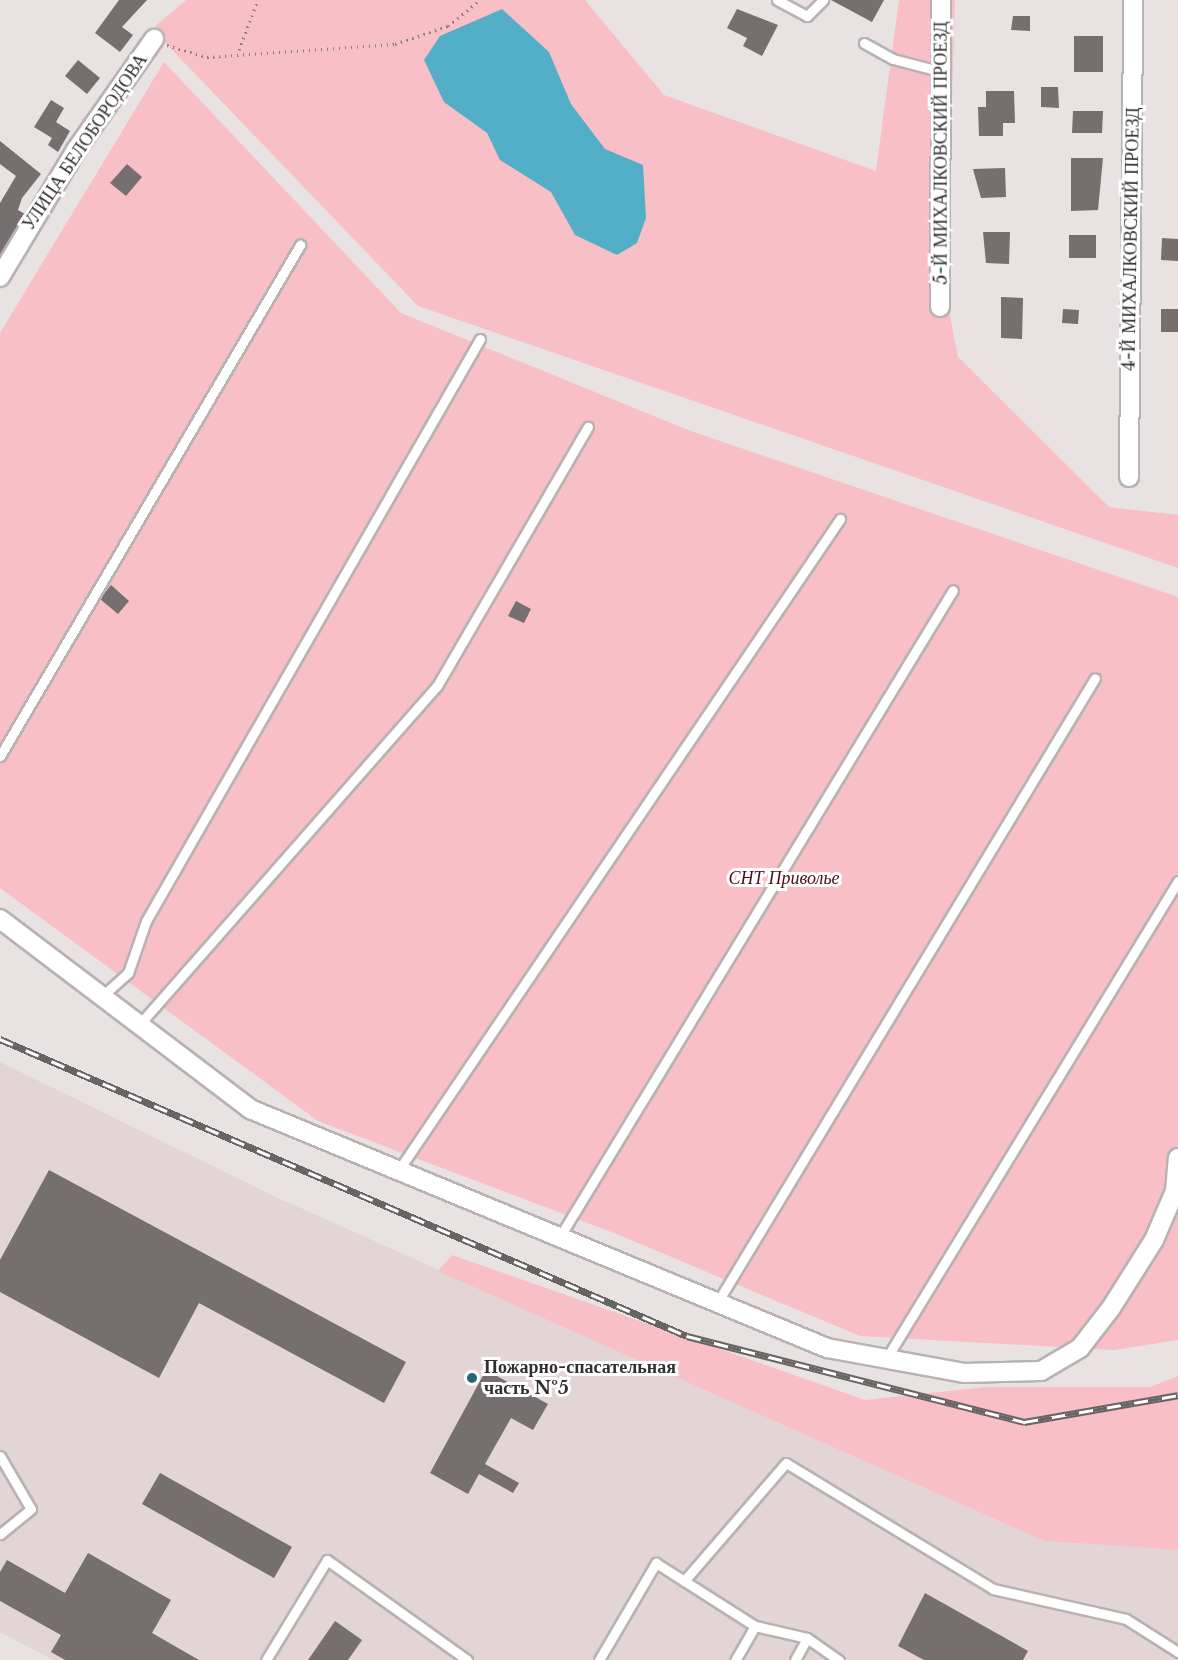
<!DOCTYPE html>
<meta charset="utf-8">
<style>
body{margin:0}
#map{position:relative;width:1178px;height:1660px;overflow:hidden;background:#e9e2e3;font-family:"Libre Baskerville",serif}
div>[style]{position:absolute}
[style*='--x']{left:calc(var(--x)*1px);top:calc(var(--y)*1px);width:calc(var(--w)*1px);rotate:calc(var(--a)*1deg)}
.built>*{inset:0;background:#e3d4d6}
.green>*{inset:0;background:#f8bfc6}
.water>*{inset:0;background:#53afc7}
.building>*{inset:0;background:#756f70}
.path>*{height:3px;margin-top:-1.5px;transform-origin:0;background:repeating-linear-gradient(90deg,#868282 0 1.5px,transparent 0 6px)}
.roads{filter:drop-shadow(2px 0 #b8b2b3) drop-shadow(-2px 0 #b8b2b3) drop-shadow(0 2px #b8b2b3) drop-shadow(0 -2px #b8b2b3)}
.lane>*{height:9px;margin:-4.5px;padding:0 4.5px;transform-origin:4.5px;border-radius:4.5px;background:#fff}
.street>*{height:18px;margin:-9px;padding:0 9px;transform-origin:9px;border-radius:9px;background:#fff}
.rail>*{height:7px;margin-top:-3.5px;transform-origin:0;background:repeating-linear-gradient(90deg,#fff 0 14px,#676464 0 28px);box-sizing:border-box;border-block:2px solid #676464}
.dots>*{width:16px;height:16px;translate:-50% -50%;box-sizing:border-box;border:3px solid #fff;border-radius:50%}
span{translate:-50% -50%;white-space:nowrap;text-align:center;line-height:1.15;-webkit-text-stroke:6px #fff;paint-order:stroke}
.street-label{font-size:18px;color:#312f2f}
.park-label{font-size:18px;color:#500b1e;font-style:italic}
.poi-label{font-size:18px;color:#312f2f;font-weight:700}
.left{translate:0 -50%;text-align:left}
</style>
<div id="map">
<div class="built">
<i style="clip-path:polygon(0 1062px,276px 1197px,1044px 1541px,1178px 1550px,1178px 1660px,53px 1660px,0 1632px)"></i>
</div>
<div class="green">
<i style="clip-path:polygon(186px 0,585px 0,664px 95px,876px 171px,899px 0,955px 0,946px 296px,958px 357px,1109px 507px,1178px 515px,1178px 568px,418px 306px,152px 29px)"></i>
<i style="clip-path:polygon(164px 62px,401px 313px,688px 430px,1178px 597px,1178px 1340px,1114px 1350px,860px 1336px,614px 1233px,318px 1121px,0 888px,0 333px)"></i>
<i style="clip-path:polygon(452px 1255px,865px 1400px,986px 1387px,1150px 1387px,1178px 1376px,1178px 1550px,1044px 1541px,438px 1271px)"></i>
</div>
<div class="water">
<i style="clip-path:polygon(502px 9px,549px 52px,571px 104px,605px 149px,643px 165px,646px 218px,637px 243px,617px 255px,575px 235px,551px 192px,500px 160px,487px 133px,444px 102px,424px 60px,440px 36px)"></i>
</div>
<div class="building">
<i style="clip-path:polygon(119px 0,147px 0,122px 27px,133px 35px,120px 52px,95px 33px)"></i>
<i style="clip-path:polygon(831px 0,884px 0,872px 22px)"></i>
<i style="clip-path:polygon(737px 9px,778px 25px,762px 56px,743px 46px,747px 38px,727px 28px)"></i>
<i style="clip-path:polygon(1013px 16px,1030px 16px,1030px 31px,1011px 30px)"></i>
<i style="clip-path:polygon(1074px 36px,1103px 36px,1103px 72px,1074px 72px)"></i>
<i style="clip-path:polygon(78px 60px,100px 78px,87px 94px,65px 76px)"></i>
<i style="clip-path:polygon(1041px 87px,1058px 87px,1059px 108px,1041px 107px)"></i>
<i style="clip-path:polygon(986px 91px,1014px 91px,1015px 123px,1003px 123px,1003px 136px,979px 136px,978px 107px,986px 107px)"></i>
<i style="clip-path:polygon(51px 100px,64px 108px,56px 122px,70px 131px,58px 152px,48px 145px,52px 138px,34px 127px)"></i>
<i style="clip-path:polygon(1073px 111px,1103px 111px,1102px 133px,1072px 133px)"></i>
<i style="clip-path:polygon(0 141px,41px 174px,22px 198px,18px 210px,25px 214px,0 255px,0 203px,16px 176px,0 164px)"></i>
<i style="clip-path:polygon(1071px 158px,1103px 158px,1098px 210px,1071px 211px)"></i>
<i style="clip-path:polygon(127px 164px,142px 177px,126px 196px,110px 183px)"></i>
<i style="clip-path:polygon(1005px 168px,1006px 197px,981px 198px,973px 169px)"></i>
<i style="clip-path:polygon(983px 232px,1010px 232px,1009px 264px,986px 263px)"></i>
<i style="clip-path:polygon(1069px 235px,1096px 235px,1096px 258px,1069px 258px)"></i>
<i style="clip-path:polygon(1162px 238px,1178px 239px,1178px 261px,1161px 260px)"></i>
<i style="clip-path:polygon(1001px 297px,1023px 298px,1022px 339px,1001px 338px)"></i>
<i style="clip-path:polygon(1063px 309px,1079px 310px,1078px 324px,1062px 323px)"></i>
<i style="clip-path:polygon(1161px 309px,1178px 309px,1178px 332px,1161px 332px)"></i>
<i style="clip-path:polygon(111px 585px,129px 601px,118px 614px,100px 599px)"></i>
<i style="clip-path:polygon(516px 601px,531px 609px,524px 623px,508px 616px)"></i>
<i style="clip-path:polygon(49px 1170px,406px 1362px,384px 1403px,199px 1303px,159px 1378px,0 1292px,0 1260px)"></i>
<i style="clip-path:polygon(486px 1370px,548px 1404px,533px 1430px,511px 1418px,485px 1464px,519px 1483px,513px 1493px,479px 1474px,468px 1494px,430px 1473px)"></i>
<i style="clip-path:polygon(160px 1473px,292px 1547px,274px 1578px,142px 1504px)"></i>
<i style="clip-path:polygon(88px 1553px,171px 1600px,152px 1633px,199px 1660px,65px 1660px,51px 1652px,61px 1635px,0 1601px,0 1572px,7px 1560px,65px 1593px)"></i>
<i style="clip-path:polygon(925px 1593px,1028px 1651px,1023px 1660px,924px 1660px,898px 1646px)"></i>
<i style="clip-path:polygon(335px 1621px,362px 1640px,348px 1660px,308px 1660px)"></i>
</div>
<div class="path">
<i style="--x:167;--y:45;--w:42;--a:16.7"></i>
<i style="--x:207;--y:57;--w:188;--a:-4"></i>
<i style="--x:395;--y:44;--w:56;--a:-18.8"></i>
<i style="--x:448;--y:26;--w:41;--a:-39.1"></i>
<i style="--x:239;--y:50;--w:53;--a:-69.2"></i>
</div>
<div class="roads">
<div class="lane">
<i style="--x:777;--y:0;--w:34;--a:28"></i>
<i style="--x:807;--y:16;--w:23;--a:-45"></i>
<i style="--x:864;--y:43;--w:33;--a:29"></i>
<i style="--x:893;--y:59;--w:52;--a:14.6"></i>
<i style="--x:0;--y:756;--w:593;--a:-59.58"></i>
<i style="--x:100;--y:998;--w:38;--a:-42"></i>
<i style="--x:128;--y:973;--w:55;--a:-70.9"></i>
<i style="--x:146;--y:921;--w:671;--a:-60.15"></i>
<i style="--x:138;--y:1026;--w:453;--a:-48.7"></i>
<i style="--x:437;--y:686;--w:300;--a:-59.8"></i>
<i style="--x:398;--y:1171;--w:788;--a:-55.87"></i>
<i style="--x:559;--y:1238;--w:758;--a:-58.7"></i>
<i style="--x:717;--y:1303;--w:730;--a:-58.83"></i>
<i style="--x:886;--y:1359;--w:560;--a:-58.58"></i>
<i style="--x:0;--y:1456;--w:61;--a:59.7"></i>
<i style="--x:31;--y:1509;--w:40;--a:141"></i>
<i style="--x:684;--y:1581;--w:156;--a:-49.2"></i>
<i style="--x:786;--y:1463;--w:242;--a:31.3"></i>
<i style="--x:993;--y:1589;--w:136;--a:12.7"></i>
<i style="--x:1126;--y:1619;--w:62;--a:32.4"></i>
<i style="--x:755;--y:1626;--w:53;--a:13"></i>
<i style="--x:807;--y:1638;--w:39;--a:35"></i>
<i style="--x:266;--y:1660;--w:117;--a:-58.6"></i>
<i style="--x:327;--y:1560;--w:172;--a:35.5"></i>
<i style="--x:599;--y:1660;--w:113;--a:-59.6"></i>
<i style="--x:656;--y:1563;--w:117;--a:32.5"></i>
<i style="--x:755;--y:1626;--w:39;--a:120"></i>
<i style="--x:795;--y:1660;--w:25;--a:-61"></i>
</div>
<div class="street">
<i style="--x:0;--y:277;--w:148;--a:-59.1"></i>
<i style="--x:76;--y:150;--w:136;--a:-54.9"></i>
<i style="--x:940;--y:307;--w:307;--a:-89.8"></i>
<i style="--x:1129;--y:477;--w:477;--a:-89.5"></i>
<i style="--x:0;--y:919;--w:314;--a:37.2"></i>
<i style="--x:250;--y:1109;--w:625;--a:22.5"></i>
<i style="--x:827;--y:1348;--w:139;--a:10.3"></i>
<i style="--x:964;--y:1373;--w:77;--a:-1.5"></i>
<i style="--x:1041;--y:1371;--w:45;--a:-30.5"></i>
<i style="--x:1080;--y:1348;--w:51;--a:-52.2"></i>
<i style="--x:1111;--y:1308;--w:80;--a:-57.7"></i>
<i style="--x:1154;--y:1240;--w:53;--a:-66.8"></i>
<i style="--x:1175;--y:1191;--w:33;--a:-85"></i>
</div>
</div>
<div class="rail">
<i style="--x:0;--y:1039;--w:748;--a:23.38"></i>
<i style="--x:687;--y:1336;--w:348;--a:14.3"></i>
<i style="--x:1024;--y:1422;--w:156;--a:-9.9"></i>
</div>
<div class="dots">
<i style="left:472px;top:1378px;background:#267"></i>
</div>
<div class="street-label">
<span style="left:85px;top:142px;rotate:-56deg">УЛИЦА БЕЛОБОРОДОВА</span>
<span style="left:941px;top:153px;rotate:-90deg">5-Й МИХАЛКОВСКИЙ ПРОЕЗД</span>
<span style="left:1131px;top:239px;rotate:-89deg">4-Й МИХАЛКОВСКИЙ ПРОЕЗД</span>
</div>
<div class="park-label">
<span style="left:784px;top:878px">СНТ Приволье</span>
</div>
<div class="poi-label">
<span class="left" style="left:484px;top:1378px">Пожарно-спасательная<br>часть №5</span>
</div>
</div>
